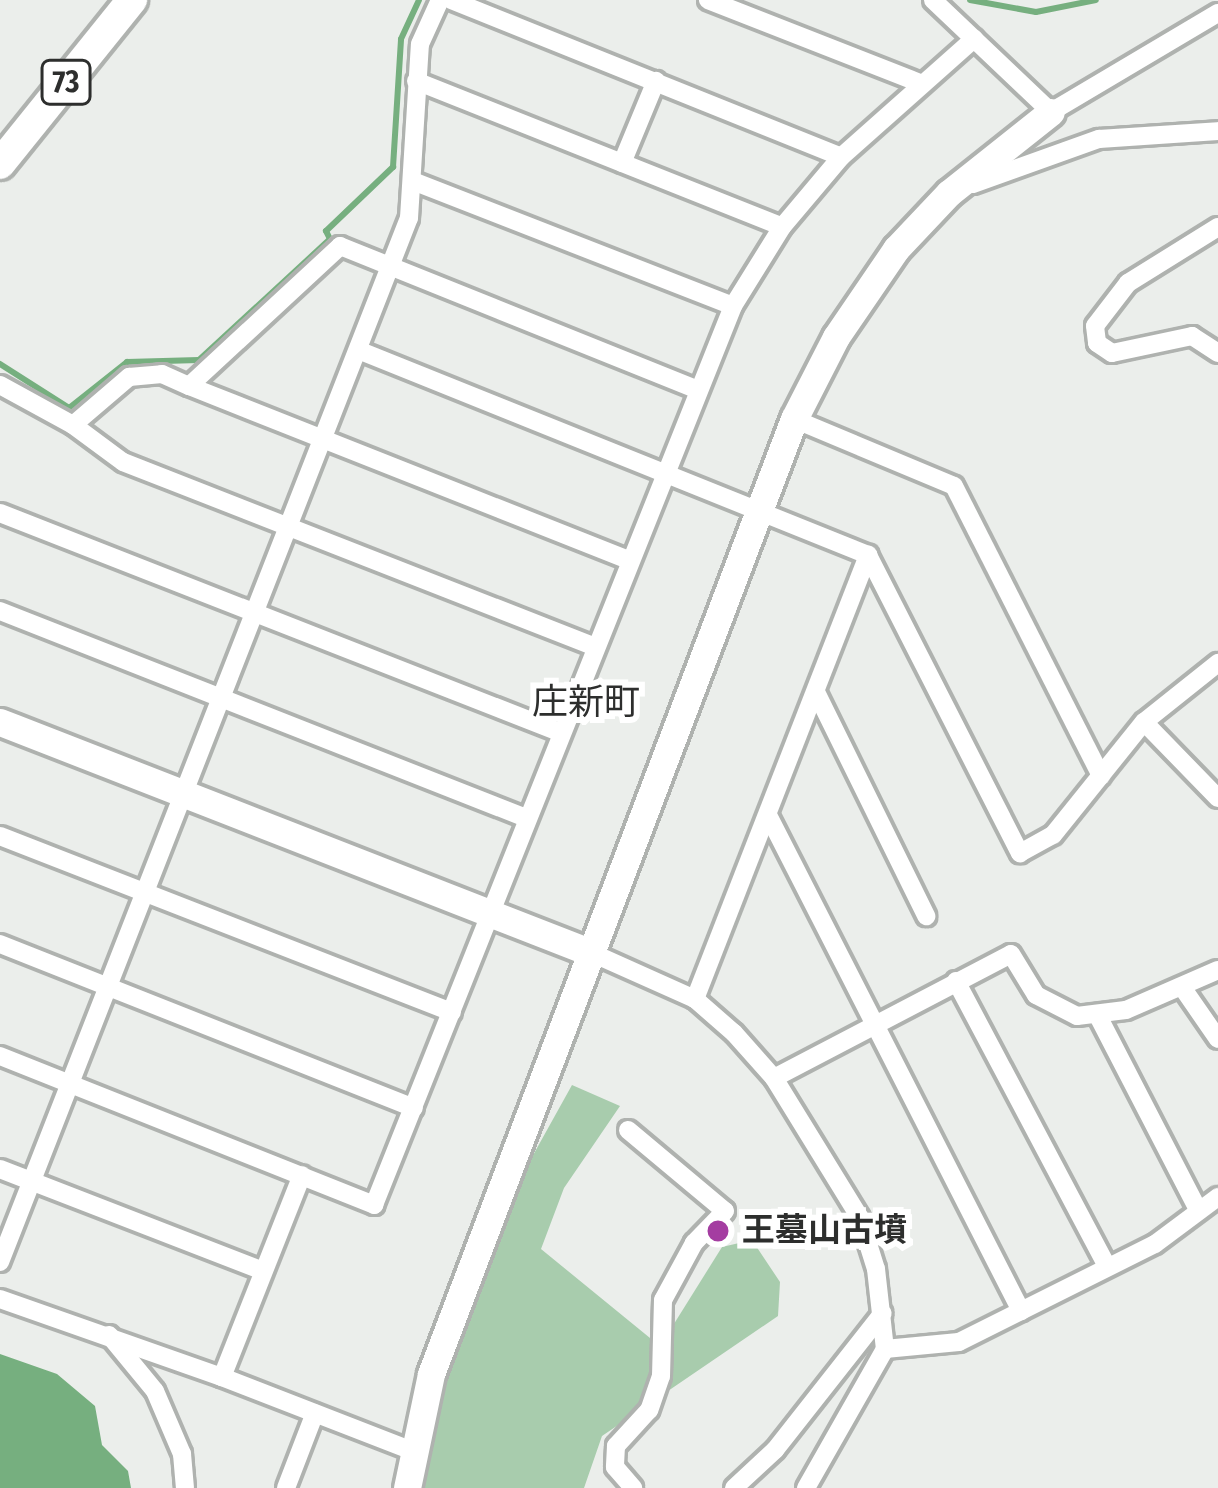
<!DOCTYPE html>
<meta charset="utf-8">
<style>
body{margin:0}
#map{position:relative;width:1218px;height:1488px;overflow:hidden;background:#ebeeeb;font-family:"Fira Sans Condensed","Noto Sans JP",sans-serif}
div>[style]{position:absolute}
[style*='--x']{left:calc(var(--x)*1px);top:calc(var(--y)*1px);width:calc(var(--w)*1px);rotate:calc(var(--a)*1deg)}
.green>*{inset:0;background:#a8ccad}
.water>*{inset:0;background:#76af7f}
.stream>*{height:6px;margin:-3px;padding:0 3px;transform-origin:3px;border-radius:3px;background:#76af7f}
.roads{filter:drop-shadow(3px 0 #afb2af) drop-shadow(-3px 0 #afb2af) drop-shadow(0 3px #afb2af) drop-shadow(0 -3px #afb2af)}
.street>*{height:18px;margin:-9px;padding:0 9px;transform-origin:9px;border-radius:9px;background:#fff}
.secondary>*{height:27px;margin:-13.5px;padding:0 13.5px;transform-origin:13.5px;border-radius:13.5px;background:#fff}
.primary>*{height:30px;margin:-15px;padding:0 15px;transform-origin:15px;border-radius:15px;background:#fff}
.dots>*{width:33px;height:33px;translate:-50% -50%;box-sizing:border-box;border:6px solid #fff;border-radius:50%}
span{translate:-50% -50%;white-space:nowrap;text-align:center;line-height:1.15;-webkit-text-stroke:12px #fff;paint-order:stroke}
.shield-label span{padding:3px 9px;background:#fff;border:3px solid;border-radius:9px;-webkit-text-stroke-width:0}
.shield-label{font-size:30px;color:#2d2e2d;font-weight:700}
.poi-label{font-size:33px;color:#2d2e2d;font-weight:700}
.left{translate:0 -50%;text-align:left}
.neighbourhood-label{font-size:36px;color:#2d2e2d}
</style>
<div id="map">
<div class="green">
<i style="clip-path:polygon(572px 1085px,620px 1106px,564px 1188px,541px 1249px,650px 1338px,667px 1335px,722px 1247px,752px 1240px,780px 1282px,778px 1316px,602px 1436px,584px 1488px,421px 1488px,420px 1459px,465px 1322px,517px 1184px)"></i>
</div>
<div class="water">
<i style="clip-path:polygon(0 1354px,57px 1374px,95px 1406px,102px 1445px,128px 1471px,131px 1488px,0 1488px)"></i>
</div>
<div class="stream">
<i style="--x:970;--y:0;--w:67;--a:10.3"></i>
<i style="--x:1036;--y:12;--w:61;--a:-11.3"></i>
<i style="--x:0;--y:364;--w:82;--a:32.5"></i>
<i style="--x:69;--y:408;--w:74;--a:-38.4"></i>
<i style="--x:127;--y:362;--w:72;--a:-1.6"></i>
<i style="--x:199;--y:360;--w:178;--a:-42.7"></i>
<i style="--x:330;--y:239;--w:9;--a:-117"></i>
<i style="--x:326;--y:231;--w:93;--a:-43.7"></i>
<i style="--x:393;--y:167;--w:128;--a:-86.4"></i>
<i style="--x:401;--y:39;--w:43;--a:-65.2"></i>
</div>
<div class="roads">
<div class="street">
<i style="--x:451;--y:0;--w:420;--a:21.9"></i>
<i style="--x:708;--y:0;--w:225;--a:21.4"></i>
<i style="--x:933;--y:0;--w:163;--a:43.5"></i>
<i style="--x:1051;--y:112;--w:194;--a:-30.7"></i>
<i style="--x:416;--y:81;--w:394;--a:21.7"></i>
<i style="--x:622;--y:163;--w:89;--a:-67.5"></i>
<i style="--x:415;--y:182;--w:341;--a:21.3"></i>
<i style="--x:973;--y:184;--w:134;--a:-19.7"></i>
<i style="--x:1099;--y:139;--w:119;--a:-3.8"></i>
<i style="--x:1218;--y:227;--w:106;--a:148.1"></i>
<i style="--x:1128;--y:283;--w:54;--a:127.5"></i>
<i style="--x:1095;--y:326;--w:17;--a:83"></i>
<i style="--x:1097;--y:343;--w:18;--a:34"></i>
<i style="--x:1112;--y:353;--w:82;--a:-12"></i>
<i style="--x:1192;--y:336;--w:31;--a:33"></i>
<i style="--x:358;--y:350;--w:550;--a:21.9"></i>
<i style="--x:868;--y:555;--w:335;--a:63"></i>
<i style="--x:1020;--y:853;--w:38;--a:-29"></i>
<i style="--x:1053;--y:835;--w:145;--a:-51.2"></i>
<i style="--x:1144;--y:722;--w:95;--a:-38.6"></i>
<i style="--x:0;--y:385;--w:83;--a:28.7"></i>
<i style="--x:73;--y:425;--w:74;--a:-40.6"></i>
<i style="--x:129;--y:377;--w:33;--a:-5"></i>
<i style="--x:162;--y:374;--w:30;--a:24"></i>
<i style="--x:189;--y:386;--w:206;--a:-42.8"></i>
<i style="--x:340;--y:246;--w:381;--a:21.9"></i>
<i style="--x:189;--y:386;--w:471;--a:21.6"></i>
<i style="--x:794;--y:419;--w:173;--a:22.7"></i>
<i style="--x:954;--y:486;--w:325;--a:63.1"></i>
<i style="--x:73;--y:425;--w:62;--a:36.5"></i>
<i style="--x:123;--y:462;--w:505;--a:21.38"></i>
<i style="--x:0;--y:513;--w:600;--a:21.39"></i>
<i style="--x:0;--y:611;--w:565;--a:21.48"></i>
<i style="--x:816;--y:692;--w:250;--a:63.8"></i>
<i style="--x:1144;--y:722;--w:106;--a:45.8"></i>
<i style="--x:768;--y:815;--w:557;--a:62.97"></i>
<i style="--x:0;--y:836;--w:485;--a:21.3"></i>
<i style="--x:0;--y:944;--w:445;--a:21.6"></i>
<i style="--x:592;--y:953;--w:113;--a:24.1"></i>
<i style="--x:695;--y:999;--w:52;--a:41.1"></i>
<i style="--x:734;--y:1033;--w:60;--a:48.4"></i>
<i style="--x:774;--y:1078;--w:164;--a:58.4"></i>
<i style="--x:860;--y:1218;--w:53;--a:72.6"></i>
<i style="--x:876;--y:1269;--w:81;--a:83.6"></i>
<i style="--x:885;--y:1349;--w:160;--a:119.6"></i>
<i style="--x:956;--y:981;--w:323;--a:62.1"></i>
<i style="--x:1182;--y:987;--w:63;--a:55.3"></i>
<i style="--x:695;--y:999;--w:477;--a:-68.7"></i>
<i style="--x:1097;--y:1014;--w:216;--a:62.7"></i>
<i style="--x:0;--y:1056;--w:403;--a:21.7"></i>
<i style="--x:374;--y:1205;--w:968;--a:-68.23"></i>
<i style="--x:733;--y:306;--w:93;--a:-58.2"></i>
<i style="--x:782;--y:227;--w:92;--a:-49.9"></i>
<i style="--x:841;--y:157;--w:178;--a:-41.6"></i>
<i style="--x:774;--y:1078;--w:267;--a:-27.6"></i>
<i style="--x:1011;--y:954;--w:48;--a:58.6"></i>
<i style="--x:1036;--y:995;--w:46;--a:27.1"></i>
<i style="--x:1077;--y:1016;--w:49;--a:-7"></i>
<i style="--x:1126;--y:1010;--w:100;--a:-23.5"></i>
<i style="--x:628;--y:1130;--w:126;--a:39.9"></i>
<i style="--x:725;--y:1211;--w:45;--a:134.1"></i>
<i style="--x:694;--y:1243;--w:65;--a:118.5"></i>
<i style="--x:663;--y:1300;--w:76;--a:91.5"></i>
<i style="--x:661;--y:1376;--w:36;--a:109"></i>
<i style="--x:649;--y:1410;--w:49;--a:132.5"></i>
<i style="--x:616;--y:1446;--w:21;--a:93"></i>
<i style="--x:615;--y:1467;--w:28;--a:49"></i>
<i style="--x:0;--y:1169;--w:282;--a:21.2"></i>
<i style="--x:0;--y:1262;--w:1121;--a:-68.61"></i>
<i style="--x:409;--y:218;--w:174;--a:-86.4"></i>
<i style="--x:420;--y:44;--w:48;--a:-65.6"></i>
<i style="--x:0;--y:1299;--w:235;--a:19.4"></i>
<i style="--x:222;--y:1377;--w:217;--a:-68.4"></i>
<i style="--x:109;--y:1335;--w:72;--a:50.6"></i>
<i style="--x:155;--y:1391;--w:69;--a:66.8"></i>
<i style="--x:182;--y:1454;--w:34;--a:85"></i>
<i style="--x:885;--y:1349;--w:74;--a:-5.4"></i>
<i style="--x:959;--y:1342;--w:219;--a:-26.6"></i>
<i style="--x:1155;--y:1244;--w:79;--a:-36.7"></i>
<i style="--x:222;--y:1377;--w:202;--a:21.2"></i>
<i style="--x:286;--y:1488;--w:80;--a:-68.9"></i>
<i style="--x:734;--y:1488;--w:56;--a:-42.8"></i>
<i style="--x:775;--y:1450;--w:174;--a:-51.8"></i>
</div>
<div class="secondary">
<i style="--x:0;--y:722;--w:635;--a:21.32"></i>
<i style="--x:407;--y:1488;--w:116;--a:-78.1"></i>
<i style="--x:431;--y:1374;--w:1022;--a:-69.19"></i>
<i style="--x:794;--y:419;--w:92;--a:-62.9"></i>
<i style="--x:836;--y:337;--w:107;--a:-55.7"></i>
<i style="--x:896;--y:249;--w:77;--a:-46.6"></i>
<i style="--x:949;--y:193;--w:130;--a:-38.5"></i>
</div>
<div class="primary">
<i style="--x:0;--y:164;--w:211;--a:-51.2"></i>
</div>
</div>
<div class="dots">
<i style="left:718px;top:1231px;background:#a43da1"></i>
</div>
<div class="shield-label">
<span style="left:66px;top:82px">73</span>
</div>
<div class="poi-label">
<span class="left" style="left:742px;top:1231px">王墓山古墳</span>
</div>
<div class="neighbourhood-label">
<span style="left:586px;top:703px">庄新町</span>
</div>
</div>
